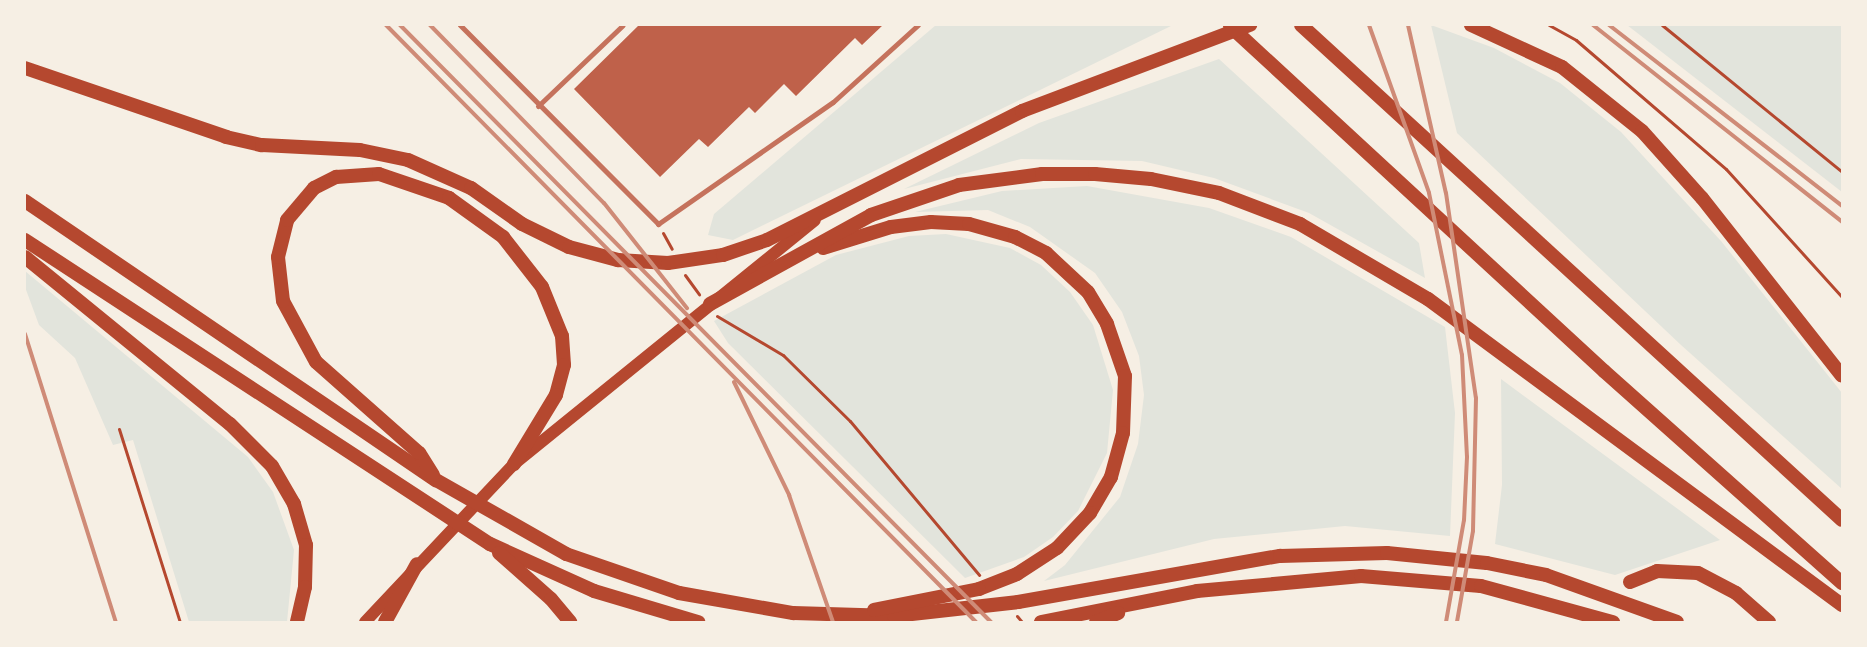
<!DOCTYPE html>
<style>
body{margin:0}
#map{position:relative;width:1867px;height:647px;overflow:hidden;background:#f6efe4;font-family:Ubuntu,sans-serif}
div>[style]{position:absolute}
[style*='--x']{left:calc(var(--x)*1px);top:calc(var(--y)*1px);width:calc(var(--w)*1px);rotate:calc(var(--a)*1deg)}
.green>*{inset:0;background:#e2e4dc}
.building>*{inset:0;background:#bf614a}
.path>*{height:3px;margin:-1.5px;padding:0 1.5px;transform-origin:1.5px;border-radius:1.5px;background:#b5482f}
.minor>*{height:5px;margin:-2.5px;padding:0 2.5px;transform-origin:2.5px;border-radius:2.5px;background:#c5725c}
.trunk>*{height:12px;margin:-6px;padding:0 6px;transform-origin:6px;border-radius:6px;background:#b5482f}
.motorway>*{height:14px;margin:-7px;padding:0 7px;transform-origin:7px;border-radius:7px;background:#b5482f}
.rail>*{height:4px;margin:-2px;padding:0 2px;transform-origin:2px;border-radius:2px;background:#cf8b77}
span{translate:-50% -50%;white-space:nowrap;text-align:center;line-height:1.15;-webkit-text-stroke:4.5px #f6efe4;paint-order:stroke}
.frame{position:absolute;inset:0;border:26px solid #f6efe4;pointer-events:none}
</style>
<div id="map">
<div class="green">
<i style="clip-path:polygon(936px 25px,1173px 25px,733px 240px,708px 235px,714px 214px)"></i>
<i style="clip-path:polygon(1431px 25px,1494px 48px,1560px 83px,1621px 132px,1721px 241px,1842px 393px,1842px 489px,1681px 345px,1457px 133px)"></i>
<i style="clip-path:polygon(1627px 25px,1842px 25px,1842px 192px)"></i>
<i style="clip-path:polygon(1219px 59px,1419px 243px,1425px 278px,1309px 213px,1214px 178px,1142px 161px,1021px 159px,904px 189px,1039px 123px)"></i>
<i style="clip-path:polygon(1087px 186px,1209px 208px,1291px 237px,1445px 327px,1455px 413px,1450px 536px,1345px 526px,1214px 539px,1044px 581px,1065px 565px,1120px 497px,1138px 444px,1144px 395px,1139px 356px,1122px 312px,1095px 273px,1030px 227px,988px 210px,915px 212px,1002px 191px)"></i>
<i style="clip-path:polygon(946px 234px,1010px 248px,1041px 265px,1070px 292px,1093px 325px,1113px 390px,1107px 453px,1078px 511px,1053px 537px,1024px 557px,965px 578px,728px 343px,714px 321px,836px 255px,909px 236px)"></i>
<i style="clip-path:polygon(25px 271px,248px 457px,273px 492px,294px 550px,287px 622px,189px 622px,133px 440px,113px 445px,75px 358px,39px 325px,25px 287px)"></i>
<i style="clip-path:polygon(1501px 379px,1720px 540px,1615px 575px,1495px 544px,1502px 485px)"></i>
</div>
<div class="building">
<i style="clip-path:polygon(639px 25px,883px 25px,862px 45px,855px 38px,796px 96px,784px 84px,755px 113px,749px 107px,708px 147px,699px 139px,660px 177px,574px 89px)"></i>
</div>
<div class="path">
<i style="--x:1549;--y:25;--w:31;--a:29"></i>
<i style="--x:1576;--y:40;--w:198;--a:40.7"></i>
<i style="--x:1726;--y:169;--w:173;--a:47.8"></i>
<i style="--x:1662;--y:25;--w:232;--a:39.2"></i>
<i style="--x:663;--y:233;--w:18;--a:61"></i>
<i style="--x:685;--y:275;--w:24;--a:54"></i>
<i style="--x:717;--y:316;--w:77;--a:30.6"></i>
<i style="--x:783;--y:355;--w:94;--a:44.6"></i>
<i style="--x:850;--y:421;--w:201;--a:50"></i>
<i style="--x:119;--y:429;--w:202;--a:72.5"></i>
<i style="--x:1017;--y:616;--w:8;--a:50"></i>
</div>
<div class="minor">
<i style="--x:460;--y:25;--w:281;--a:45.1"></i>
<i style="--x:658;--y:224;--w:213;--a:-34.9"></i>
<i style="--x:833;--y:102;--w:115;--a:-42.2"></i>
<i style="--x:538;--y:106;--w:117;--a:-43.6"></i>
</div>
<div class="trunk">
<i style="--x:365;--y:622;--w:217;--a:-46.7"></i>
<i style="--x:514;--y:464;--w:387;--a:-39"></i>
</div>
<div class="motorway">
<i style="--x:1301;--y:25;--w:733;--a:42.46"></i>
<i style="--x:1471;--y:25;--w:100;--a:24.8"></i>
<i style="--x:1562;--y:67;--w:102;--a:38.7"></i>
<i style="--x:1642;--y:131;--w:90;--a:48.2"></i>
<i style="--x:1702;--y:198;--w:226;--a:51.8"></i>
<i style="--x:1230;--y:26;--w:509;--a:42.69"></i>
<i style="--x:1604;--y:371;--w:319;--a:41.7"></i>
<i style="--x:25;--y:68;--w:213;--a:18.9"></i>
<i style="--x:226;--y:137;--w:37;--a:13"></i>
<i style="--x:262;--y:145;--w:98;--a:2.9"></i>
<i style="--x:360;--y:150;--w:49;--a:11.8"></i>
<i style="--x:408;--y:160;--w:69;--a:24"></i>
<i style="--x:471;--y:188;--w:62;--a:35.2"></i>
<i style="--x:522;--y:224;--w:52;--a:26.1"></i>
<i style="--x:569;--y:247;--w:51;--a:14.9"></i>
<i style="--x:618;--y:260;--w:50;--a:3.4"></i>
<i style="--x:668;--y:263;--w:56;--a:-8.3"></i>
<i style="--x:723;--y:255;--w:46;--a:-18.8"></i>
<i style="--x:767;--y:240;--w:286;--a:-26.8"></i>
<i style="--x:1022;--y:111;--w:244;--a:-20.7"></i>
<i style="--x:25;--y:201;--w:497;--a:34.2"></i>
<i style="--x:436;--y:480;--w:150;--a:29.6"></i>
<i style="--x:566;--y:554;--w:120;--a:19"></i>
<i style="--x:679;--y:593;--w:116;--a:10"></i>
<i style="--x:793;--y:613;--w:101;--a:1.7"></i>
<i style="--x:894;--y:616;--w:125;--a:-6.4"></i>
<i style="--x:1018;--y:602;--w:266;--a:-10"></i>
<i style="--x:1280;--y:556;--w:107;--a:-1.6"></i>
<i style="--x:1387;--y:553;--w:100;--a:5.7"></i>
<i style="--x:1487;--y:563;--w:60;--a:11.5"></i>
<i style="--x:1546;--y:575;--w:139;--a:19.7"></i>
<i style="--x:25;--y:240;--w:556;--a:33.18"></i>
<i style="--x:490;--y:544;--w:114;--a:24.3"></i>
<i style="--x:594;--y:591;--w:109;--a:16.6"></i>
<i style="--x:823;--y:248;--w:71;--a:-17.2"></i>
<i style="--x:891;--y:227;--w:40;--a:-7.1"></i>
<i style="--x:931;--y:222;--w:38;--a:3"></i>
<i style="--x:969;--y:224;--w:48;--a:15.8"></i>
<i style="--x:1015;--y:237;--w:35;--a:27"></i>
<i style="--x:1046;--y:253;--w:57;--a:42.9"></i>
<i style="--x:1088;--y:292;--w:37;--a:59"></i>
<i style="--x:1107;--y:324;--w:55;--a:70.9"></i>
<i style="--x:1125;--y:376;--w:57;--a:92"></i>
<i style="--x:1123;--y:433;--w:46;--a:105.3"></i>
<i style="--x:1111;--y:477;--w:42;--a:120.3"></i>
<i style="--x:1090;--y:513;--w:48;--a:133.3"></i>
<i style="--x:1057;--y:548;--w:48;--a:147"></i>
<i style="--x:1017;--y:574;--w:41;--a:158.5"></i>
<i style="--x:979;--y:589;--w:107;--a:168.7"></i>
<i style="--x:25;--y:257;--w:264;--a:39.2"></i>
<i style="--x:230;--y:424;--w:59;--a:45"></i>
<i style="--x:272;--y:466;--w:44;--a:59.9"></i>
<i style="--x:294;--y:504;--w:43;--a:73.7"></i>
<i style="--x:306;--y:545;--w:42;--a:91.4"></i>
<i style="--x:305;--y:587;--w:36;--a:103"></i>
<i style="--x:710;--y:304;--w:184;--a:-28.9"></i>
<i style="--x:871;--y:215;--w:93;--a:-18.8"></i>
<i style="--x:959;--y:185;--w:84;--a:-7.5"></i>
<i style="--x:1042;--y:174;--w:53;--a:0"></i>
<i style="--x:1095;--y:174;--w:56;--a:5.1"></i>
<i style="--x:1151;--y:179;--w:69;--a:11.6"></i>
<i style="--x:1219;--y:193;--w:87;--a:20.9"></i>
<i style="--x:1300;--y:224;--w:148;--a:30.4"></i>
<i style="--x:1428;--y:299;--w:515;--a:36.47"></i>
<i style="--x:433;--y:475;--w:26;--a:-122"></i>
<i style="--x:419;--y:453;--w:137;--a:-138.5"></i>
<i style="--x:316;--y:362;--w:69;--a:-118.4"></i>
<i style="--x:283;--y:301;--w:44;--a:-96.5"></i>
<i style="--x:278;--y:257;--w:38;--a:-76"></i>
<i style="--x:287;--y:220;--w:42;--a:-49.8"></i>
<i style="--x:314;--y:188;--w:25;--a:-27"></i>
<i style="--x:336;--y:177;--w:43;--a:-4"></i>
<i style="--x:379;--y:174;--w:74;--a:18.9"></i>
<i style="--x:449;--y:198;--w:67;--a:35.8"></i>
<i style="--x:503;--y:237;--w:63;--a:52"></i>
<i style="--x:542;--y:287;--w:53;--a:67.8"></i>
<i style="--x:562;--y:336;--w:29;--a:86"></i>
<i style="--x:564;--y:365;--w:31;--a:105"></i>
<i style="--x:556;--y:395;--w:81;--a:121.3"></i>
<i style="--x:499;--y:553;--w:69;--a:41.5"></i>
<i style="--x:551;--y:599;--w:30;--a:50"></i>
<i style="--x:1630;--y:582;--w:29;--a:-22"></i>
<i style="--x:1657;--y:571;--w:41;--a:2.8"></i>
<i style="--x:1698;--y:573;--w:43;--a:27.8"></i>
<i style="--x:1736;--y:593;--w:44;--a:41.3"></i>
<i style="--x:385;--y:622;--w:66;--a:-61.1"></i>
<i style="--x:1041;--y:622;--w:159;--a:-11.2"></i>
<i style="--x:1197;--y:591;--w:165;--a:-5.2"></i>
<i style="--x:1361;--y:576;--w:120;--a:4.8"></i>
<i style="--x:1481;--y:586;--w:137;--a:15.3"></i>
<i style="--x:1096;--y:622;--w:24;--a:-22"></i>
</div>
<div class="rail">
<i style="--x:386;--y:25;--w:839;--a:45.34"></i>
<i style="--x:400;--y:25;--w:840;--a:45.29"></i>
<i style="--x:430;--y:25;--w:249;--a:45.7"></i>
<i style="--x:604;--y:203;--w:134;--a:51.7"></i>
<i style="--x:1369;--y:25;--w:178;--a:70.3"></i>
<i style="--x:1429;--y:193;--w:165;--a:78.5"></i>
<i style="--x:1462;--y:355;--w:102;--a:87.2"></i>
<i style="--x:1467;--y:457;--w:63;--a:92.7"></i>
<i style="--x:1464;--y:520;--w:104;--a:100"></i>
<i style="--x:1408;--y:25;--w:172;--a:77.3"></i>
<i style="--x:1446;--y:193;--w:207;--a:81.7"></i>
<i style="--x:1476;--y:398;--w:133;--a:91.3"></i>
<i style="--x:1473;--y:531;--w:92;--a:100"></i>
<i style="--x:1593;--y:25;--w:318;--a:38.3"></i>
<i style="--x:1609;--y:25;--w:295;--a:37.8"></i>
<i style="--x:25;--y:334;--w:302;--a:72.5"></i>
<i style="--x:734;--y:382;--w:126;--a:64"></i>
<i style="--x:789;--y:495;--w:134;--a:70.9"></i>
</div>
<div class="frame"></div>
</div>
